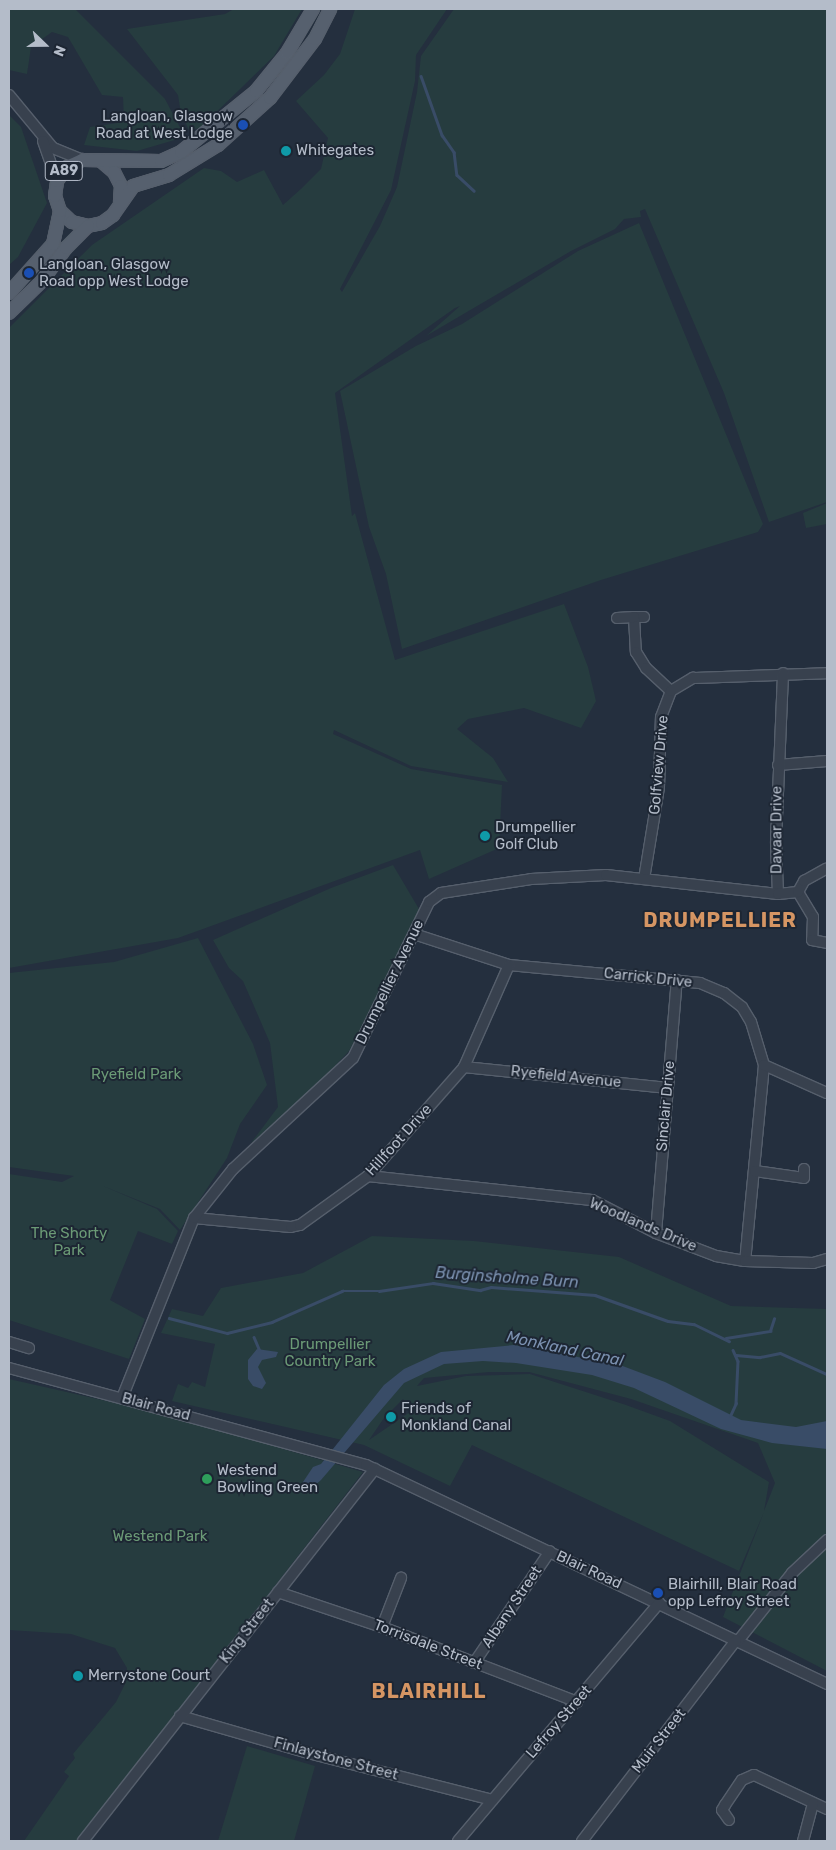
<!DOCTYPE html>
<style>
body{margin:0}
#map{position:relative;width:836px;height:1850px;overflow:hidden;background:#242f3e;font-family:Rubik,sans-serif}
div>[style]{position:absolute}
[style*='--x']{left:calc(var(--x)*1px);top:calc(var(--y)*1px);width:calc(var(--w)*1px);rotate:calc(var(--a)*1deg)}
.green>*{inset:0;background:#263c3f}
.water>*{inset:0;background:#394c67}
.stream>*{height:2.5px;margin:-1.25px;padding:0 1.25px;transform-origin:1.25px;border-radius:1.25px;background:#394c67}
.roads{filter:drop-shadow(1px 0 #565f6c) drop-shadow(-1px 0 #565f6c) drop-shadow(0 1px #565f6c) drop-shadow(0 -1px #565f6c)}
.minor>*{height:10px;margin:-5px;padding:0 5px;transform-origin:5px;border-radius:5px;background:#38414e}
.major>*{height:12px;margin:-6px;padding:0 6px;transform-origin:6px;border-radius:6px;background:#56606e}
.dots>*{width:14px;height:14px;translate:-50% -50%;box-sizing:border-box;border:2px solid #1d2633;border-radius:50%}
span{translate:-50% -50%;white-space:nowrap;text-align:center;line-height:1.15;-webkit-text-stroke:4px #1d2633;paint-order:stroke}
.shield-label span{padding:1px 4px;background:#1d2633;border:1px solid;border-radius:4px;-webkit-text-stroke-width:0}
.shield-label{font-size:14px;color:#b4bcc9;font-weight:700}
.poi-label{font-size:15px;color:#b4bcc9}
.right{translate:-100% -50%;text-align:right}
.left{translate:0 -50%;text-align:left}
.street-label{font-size:15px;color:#b4bcc9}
.park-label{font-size:15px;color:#6b9a76}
.water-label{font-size:16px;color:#7c92b1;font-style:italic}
.district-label{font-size:20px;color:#d59563;font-weight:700;letter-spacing:1px}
.frame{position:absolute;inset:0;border:10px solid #b4bcc9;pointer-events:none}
.north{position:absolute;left:20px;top:20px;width:50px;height:50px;-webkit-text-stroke:4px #1d2633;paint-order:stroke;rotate:112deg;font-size:14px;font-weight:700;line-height:20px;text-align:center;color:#b4bcc9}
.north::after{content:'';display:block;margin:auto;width:18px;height:22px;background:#b4bcc9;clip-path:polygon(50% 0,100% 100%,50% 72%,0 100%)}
</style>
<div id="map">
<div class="green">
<i style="clip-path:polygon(9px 9px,75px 9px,165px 99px,185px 137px,137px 151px,84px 145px,90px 127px,124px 122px,123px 97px,102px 95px,68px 37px,52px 32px,31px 47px,27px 74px,9px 70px)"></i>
<i style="clip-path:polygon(234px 9px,302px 9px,274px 56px,200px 128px,189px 130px,181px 114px,178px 95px,127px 29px,225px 14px)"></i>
<i style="clip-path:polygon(355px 9px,447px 9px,416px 55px,415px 81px,391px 190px,340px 289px,342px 292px,380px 226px,397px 187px,417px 92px,421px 56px,454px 9px,827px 9px,827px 502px,769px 522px,724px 393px,645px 209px,640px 211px,641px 217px,624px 219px,615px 229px,571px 251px,426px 336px,460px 306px,455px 308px,335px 393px,352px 516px,355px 513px,395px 660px,564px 604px,588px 667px,596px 701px,581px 728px,524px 708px,468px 719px,457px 729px,493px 758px,508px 782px,411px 766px,334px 730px,333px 734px,411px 769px,502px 785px,499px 848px,429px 879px,420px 850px,178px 938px,9px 968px,9px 328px,92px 245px,204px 168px,221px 171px,237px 182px,264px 170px,283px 205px,302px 188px,321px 169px,328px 138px,296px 101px,324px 75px,340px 54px)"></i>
<i style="clip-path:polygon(9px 115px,21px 127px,47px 203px,18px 257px,9px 265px)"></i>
<i style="clip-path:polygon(639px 223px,763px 524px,758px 532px,601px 580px,402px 649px,386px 574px,369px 527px,340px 391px,416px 346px,462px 324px,578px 251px)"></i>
<i style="clip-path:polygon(827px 503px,827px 524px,806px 528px,803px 513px)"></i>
<i style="clip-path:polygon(393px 865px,419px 909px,371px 1008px,349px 1051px,297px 1106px,251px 1143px,278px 1107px,270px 1043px,243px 981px,229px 968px,213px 940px,331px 888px)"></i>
<i style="clip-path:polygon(198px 938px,253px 1044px,267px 1085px,240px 1124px,227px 1158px,180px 1230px,160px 1209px,103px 1186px,157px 1209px,178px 1231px,172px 1244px,138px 1231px,110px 1300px,145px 1319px,129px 1359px,9px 1320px,9px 1174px,62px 1182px,74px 1176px,9px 1167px,9px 973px,114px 962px)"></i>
<i style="clip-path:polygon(evenodd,372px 1236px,474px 1241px,619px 1257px,731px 1306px,827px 1309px,827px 1671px,723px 1617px,764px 1512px,739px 1571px,472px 1445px,450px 1486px,364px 1445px,172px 1401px,178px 1384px,188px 1388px,192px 1382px,205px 1387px,215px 1344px,161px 1333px,172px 1309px,203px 1316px,221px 1288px,303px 1273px,372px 1236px,489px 1372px,529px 1372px,631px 1399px,758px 1443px,775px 1483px,764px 1511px,769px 1482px,670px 1421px,626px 1405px,530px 1374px,466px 1376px,417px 1386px,424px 1378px,489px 1372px,372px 1236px,403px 1399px,410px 1412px,369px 1440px,384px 1418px,403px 1399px)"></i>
<i style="clip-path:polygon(9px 1379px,155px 1412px,363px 1472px,77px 1841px,24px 1841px,69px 1776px,64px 1772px,75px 1758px,73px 1754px,116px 1702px,126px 1682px,127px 1668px,115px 1648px,71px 1634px,9px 1630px)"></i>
<i style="clip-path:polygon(247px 1746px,315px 1766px,294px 1841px,218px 1841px)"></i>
</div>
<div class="water">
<i style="clip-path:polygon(514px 1345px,620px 1365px,665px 1382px,741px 1420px,796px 1427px,827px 1421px,827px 1449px,772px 1443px,721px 1429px,634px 1388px,592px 1375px,516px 1363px,483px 1361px,444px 1364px,404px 1383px,321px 1480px,308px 1491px,301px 1485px,313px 1467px,321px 1464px,384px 1385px,404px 1369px,441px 1352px)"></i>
<i style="clip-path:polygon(257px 1349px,278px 1352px,276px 1357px,262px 1360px,258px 1367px,266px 1383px,262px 1389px,253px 1386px,248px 1379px,248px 1360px)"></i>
</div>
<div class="stream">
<i style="--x:421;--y:76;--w:63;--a:70.4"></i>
<i style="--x:442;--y:135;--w:21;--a:55"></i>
<i style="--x:454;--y:152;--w:23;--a:83"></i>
<i style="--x:457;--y:175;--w:23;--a:43"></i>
<i style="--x:169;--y:1318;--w:60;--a:14.5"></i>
<i style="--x:227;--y:1333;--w:46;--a:-13.7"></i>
<i style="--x:272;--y:1322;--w:77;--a:-23.9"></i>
<i style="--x:342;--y:1291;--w:37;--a:0"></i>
<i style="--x:379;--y:1291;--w:55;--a:-8.4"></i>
<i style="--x:433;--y:1283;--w:48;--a:8.5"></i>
<i style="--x:480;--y:1290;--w:11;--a:-15"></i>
<i style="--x:491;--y:1287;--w:104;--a:4.4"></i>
<i style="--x:595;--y:1295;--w:77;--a:19.6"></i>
<i style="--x:668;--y:1321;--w:26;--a:7"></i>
<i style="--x:694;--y:1324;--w:39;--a:26"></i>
<i style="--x:254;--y:1337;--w:13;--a:67"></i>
<i style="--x:726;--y:1338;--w:45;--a:-9"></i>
<i style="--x:770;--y:1331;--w:13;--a:-72"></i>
<i style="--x:733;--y:1350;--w:12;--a:66"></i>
<i style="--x:738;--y:1361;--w:43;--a:92.7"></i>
<i style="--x:736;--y:1355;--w:24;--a:5"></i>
<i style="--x:760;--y:1357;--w:20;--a:-11"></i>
<i style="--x:780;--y:1353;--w:51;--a:24.1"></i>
<i style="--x:730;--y:1416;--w:14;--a:-65"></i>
</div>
<div class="roads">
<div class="minor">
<i style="--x:9;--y:95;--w:69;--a:50.3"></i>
<i style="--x:53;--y:148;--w:31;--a:22"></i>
<i style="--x:43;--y:141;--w:42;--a:70.7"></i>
<i style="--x:644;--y:617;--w:10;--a:180"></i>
<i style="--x:634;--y:617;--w:35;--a:87"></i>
<i style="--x:636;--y:652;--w:19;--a:58"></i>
<i style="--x:646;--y:668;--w:34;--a:43"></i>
<i style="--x:617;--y:618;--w:17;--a:-3"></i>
<i style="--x:778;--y:765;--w:49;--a:-4.7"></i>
<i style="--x:644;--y:879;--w:93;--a:-80.7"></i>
<i style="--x:659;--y:787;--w:70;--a:-88.4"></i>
<i style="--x:661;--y:717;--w:28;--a:-69"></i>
<i style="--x:671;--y:691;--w:26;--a:-31"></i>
<i style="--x:693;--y:678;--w:134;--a:-2.1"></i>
<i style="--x:798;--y:892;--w:29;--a:59"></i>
<i style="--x:813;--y:917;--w:23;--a:92"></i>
<i style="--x:812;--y:940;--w:15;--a:11"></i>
<i style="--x:778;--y:894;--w:53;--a:-92.2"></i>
<i style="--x:776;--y:841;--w:168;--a:-87.6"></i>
<i style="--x:414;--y:934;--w:100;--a:18.1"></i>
<i style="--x:509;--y:965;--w:192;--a:5.4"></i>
<i style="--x:700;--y:983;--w:26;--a:23"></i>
<i style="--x:724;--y:993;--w:23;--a:38"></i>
<i style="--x:742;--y:1007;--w:17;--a:59"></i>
<i style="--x:751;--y:1022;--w:45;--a:73.2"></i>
<i style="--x:764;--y:1065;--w:197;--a:95.5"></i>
<i style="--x:764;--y:1065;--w:69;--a:24"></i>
<i style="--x:464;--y:1067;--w:205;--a:5.9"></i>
<i style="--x:755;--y:1171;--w:49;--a:8.1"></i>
<i style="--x:804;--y:1178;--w:9;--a:-90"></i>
<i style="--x:368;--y:1176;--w:225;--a:6.1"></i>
<i style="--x:592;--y:1200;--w:72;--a:27.3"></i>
<i style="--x:656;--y:1233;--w:64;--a:21"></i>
<i style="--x:716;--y:1256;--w:29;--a:10"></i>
<i style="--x:745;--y:1261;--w:68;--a:1.7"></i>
<i style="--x:813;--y:1263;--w:15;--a:-16"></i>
<i style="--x:194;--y:1218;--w:97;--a:5.3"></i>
<i style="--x:291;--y:1227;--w:9;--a:-13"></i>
<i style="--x:300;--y:1225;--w:84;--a:-35.8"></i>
<i style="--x:368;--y:1176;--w:145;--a:-48.6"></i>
<i style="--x:464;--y:1067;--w:111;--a:-66.2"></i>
<i style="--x:656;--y:1233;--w:254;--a:-85.3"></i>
<i style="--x:9;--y:1342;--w:21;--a:17"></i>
<i style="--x:9;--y:1368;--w:370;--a:15.2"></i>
<i style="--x:366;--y:1465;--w:510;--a:25.41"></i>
<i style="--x:122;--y:1398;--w:194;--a:-68.2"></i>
<i style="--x:194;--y:1218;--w:63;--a:-51.5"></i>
<i style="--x:233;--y:1169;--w:163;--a:-42.8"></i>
<i style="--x:353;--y:1058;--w:174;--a:-64"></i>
<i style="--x:429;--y:902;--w:15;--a:-37"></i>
<i style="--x:441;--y:893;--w:91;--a:-8.8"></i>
<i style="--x:531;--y:879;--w:75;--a:-3.1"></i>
<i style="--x:606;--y:875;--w:173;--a:6.3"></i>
<i style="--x:778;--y:894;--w:20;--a:-6"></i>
<i style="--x:798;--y:892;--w:13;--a:-61"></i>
<i style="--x:804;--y:881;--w:26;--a:-29"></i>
<i style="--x:278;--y:1592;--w:110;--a:18.6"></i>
<i style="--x:382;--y:1627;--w:209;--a:21"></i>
<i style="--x:382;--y:1627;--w:53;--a:-68.8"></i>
<i style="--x:738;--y:1641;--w:87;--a:-51.5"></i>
<i style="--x:792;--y:1573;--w:48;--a:-43.3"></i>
<i style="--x:474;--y:1663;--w:135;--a:-55.8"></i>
<i style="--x:180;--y:1716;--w:133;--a:16.1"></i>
<i style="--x:308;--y:1753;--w:190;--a:14.3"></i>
<i style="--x:729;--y:1820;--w:12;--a:-125"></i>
<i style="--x:722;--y:1810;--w:6;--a:-59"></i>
<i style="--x:725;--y:1805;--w:30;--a:-56"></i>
<i style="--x:742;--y:1780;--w:13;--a:-23"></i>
<i style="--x:754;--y:1775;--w:81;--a:25"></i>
<i style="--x:83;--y:1841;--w:473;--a:-51.9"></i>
<i style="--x:458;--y:1841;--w:312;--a:-49.8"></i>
<i style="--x:582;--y:1841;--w:253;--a:-52.5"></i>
<i style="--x:803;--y:1841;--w:39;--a:-75"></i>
</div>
<div class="major">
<i style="--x:102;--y:162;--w:16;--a:40"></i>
<i style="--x:114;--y:172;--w:16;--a:63"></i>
<i style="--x:121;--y:186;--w:16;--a:94"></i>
<i style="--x:60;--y:211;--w:16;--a:43"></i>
<i style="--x:72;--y:222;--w:16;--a:14"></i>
<i style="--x:88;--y:226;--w:14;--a:-12"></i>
<i style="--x:102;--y:223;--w:14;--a:-36"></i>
<i style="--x:113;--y:215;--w:35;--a:-55"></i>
<i style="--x:133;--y:186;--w:38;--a:-17"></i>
<i style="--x:169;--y:175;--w:57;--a:-31.5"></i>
<i style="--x:218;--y:145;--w:70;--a:-42.1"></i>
<i style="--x:270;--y:98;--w:74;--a:-52.7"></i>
<i style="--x:315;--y:39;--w:34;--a:-63"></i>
<i style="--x:9;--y:293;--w:66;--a:-48.1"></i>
<i style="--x:53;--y:244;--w:34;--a:-78"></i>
<i style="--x:60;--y:211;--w:16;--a:-108"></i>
<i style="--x:55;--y:196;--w:15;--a:-82"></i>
<i style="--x:57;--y:181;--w:17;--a:-54"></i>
<i style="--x:67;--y:167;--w:17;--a:-25"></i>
<i style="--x:82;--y:160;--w:79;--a:0.7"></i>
<i style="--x:161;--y:161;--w:22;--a:-24"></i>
<i style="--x:181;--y:152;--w:97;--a:-39.1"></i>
<i style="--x:256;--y:91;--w:49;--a:-50.8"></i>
<i style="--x:287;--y:53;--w:51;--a:-59.4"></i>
<i style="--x:9;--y:313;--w:46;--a:-44.1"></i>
<i style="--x:42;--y:281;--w:41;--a:-54"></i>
<i style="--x:66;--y:248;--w:31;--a:-45"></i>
</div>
</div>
<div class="dots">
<i style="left:243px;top:125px;background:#1a4fb4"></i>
<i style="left:286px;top:151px;background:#0f9aa8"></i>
<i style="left:29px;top:273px;background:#1a4fb4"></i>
<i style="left:485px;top:836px;background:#0f9aa8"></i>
<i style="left:391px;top:1417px;background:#0f9aa8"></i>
<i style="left:207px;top:1479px;background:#2e9e5b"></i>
<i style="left:658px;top:1593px;background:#1a4fb4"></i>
<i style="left:78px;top:1676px;background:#0f9aa8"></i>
</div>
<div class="shield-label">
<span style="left:64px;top:171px">A89</span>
</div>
<div class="poi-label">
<span class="right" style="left:233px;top:125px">Langloan, Glasgow<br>Road at West Lodge</span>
<span class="left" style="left:296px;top:151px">Whitegates</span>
<span class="left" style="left:39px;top:273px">Langloan, Glasgow<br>Road opp West Lodge</span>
<span class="left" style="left:495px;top:836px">Drumpellier<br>Golf Club</span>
<span class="left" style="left:401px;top:1417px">Friends of<br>Monkland Canal</span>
<span class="left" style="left:217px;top:1479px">Westend<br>Bowling Green</span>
<span class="left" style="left:668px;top:1593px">Blairhill, Blair Road<br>opp Lefroy Street</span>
<span class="left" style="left:88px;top:1676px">Merrystone Court</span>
</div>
<div class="street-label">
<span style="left:659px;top:765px;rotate:-85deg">Golfview Drive</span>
<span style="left:777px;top:830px;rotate:-90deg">Davaar Drive</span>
<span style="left:648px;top:978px;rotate:6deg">Carrick Drive</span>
<span style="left:390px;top:982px;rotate:-64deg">Drumpellier Avenue</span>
<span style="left:566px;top:1077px;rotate:6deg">Ryefield Avenue</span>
<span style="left:666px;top:1106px;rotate:-85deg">Sinclair Drive</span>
<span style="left:399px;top:1140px;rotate:-48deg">Hillfoot Drive</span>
<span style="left:643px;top:1225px;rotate:23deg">Woodlands Drive</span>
<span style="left:156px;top:1407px;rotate:15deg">Blair Road</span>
<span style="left:589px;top:1570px;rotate:25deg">Blair Road</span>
<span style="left:512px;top:1607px;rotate:-56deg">Albany Street</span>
<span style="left:247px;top:1631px;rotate:-52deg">King Street</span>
<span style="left:428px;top:1645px;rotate:21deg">Torrisdale Street</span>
<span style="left:559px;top:1722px;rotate:-49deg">Lefroy Street</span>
<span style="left:659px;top:1741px;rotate:-52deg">Muir Street</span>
<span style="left:336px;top:1759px;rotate:15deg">Finlaystone Street</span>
</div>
<div class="park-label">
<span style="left:136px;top:1075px">Ryefield Park</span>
<span style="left:69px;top:1242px">The Shorty<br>Park</span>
<span style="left:330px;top:1353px">Drumpellier<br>Country Park</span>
<span style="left:160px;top:1537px">Westend Park</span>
</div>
<div class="water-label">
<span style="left:507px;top:1278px;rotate:4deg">Burginsholme Burn</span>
<span style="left:565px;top:1349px;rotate:12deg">Monkland Canal</span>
</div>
<div class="district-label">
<span style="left:720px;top:920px">DRUMPELLIER</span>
<span style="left:429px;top:1691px">BLAIRHILL</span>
</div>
<div class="frame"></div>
<div class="north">N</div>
</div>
